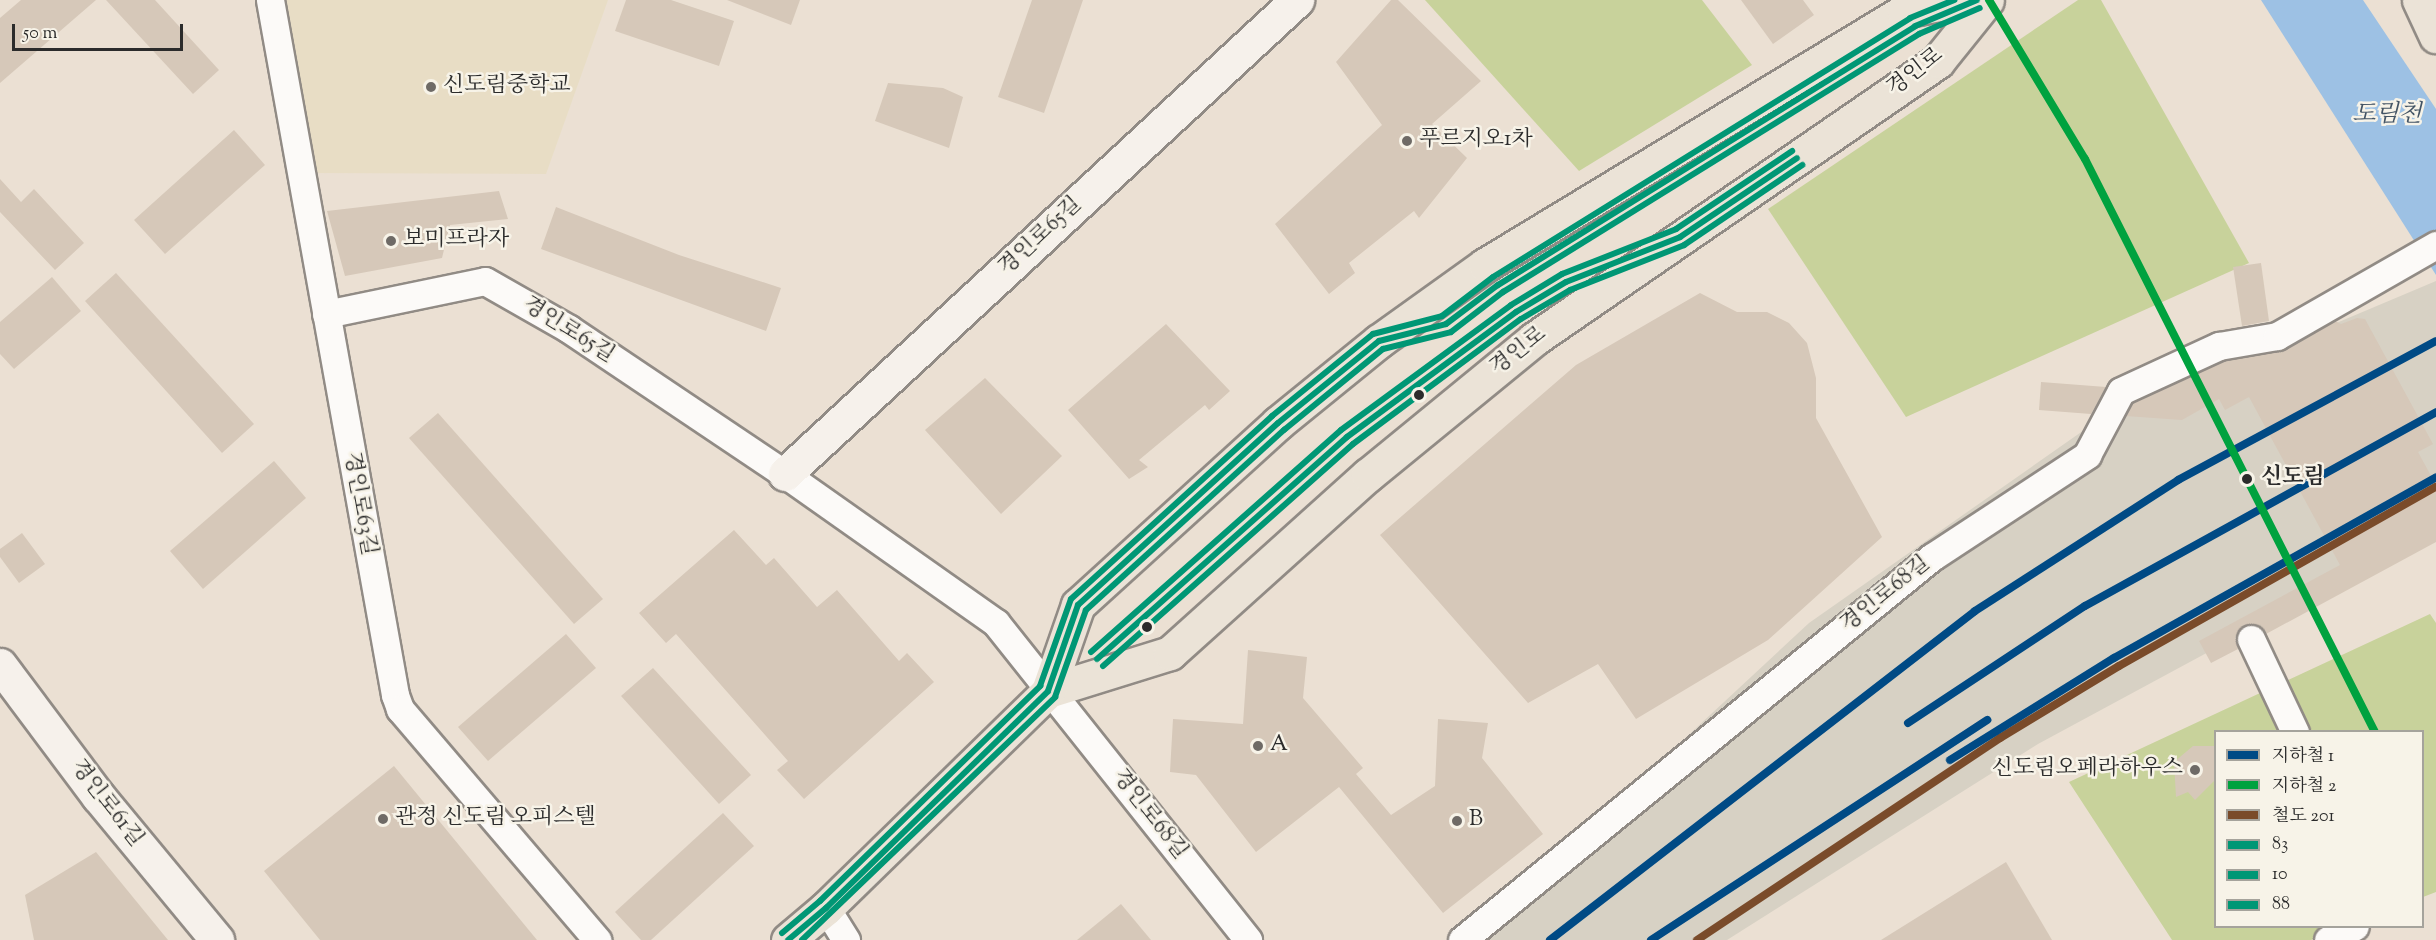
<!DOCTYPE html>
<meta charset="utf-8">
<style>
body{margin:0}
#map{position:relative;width:2436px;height:940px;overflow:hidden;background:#ebe0d3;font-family:"Sorts Mill Goudy","Noto Serif KR",serif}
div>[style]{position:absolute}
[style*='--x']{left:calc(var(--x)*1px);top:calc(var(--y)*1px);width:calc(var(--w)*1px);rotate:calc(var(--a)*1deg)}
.built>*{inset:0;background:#e8ddc5}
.industrial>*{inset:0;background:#d7d1c4}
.green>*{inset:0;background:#c8d29b}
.water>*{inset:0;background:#9dc1e4}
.building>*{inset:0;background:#d6c8b9}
.roads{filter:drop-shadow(2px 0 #918b85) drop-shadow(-2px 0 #918b85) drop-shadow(0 2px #918b85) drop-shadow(0 -2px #918b85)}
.street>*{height:27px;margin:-13.5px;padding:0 13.5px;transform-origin:13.5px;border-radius:13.5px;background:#fcfaf8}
.secondary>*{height:33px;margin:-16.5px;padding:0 16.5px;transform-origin:16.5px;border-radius:16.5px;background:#f6f1eb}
.primary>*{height:33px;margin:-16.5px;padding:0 16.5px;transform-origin:16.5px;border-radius:16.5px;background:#ebe3d7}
.bus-1>*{height:6px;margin:-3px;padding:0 3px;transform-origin:3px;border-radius:3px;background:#009775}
.bus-2>*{height:6px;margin:-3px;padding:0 3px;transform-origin:3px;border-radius:3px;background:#009775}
.bus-3>*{height:6px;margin:-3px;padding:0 3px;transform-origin:3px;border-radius:3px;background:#009775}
.rail-1>*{height:8px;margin:-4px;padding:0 4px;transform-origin:4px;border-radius:4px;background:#7a4b2a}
.metro-1>*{height:8px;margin:-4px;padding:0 4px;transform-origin:4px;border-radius:4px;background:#004a85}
.metro-2>*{height:8px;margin:-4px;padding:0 4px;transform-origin:4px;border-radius:4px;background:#00a23f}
.dots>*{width:16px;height:16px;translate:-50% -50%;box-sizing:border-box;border:3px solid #f7f3e8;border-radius:50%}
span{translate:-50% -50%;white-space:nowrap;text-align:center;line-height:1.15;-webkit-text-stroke:5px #f7f3e8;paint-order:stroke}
.street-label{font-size:22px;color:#2b2b2b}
.poi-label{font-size:22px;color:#2b2b2b}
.left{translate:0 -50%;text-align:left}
.right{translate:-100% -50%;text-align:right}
.stop-label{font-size:22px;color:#2b2b2b;font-weight:700}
.water-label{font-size:24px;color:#435465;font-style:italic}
.legend{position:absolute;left:2214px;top:730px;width:210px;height:198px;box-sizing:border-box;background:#f7f3e8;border:2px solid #a5a39c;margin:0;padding:8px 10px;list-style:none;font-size:18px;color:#2b2b2b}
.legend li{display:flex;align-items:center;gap:12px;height:30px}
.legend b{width:30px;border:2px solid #a5a39c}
.scale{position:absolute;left:12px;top:24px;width:171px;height:27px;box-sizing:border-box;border:3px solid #2b2b2b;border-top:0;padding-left:8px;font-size:18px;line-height:21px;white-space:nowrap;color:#2b2b2b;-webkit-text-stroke:4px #f7f3e8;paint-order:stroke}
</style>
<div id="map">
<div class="built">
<i style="clip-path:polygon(270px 0,608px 0,546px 174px,301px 173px)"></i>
</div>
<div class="industrial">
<i style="clip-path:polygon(2436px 281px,2436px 529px,2038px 744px,1727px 940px,1468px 940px,1809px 623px,2087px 428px)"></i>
</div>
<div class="green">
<i style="clip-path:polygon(1425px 0,1702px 0,1752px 65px,1579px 171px)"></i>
<i style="clip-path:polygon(2078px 0,2101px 0,2249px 263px,1906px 417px,1768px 209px)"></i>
<i style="clip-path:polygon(2430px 614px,2436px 623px,2436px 892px,2423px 897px,2422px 732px,2216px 732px,2216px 926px,2346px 927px,2311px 940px,2172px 940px,2069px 782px)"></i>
</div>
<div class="water">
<i style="clip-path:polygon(2261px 0,2363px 0,2436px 109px,2436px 275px)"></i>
</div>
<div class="building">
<i style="clip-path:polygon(21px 0,96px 0,0 83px,0 18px)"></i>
<i style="clip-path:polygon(106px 0,155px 0,219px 70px,193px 94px)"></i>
<i style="clip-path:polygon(626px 0,671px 0,734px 21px,719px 66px,615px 31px)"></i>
<i style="clip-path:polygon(727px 0,800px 0,791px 25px)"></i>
<i style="clip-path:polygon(1032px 0,1083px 0,1044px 113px,998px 97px)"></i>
<i style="clip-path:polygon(1391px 0,1398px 0,1481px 81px,1432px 124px,1467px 158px,1419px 218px,1414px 211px,1349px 263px,1355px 273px,1329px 294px,1275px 224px,1382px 125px,1336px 62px)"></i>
<i style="clip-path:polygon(1741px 0,1803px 0,1814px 15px,1773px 44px)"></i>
<i style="clip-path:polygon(888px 83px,943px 88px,963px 97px,949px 148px,875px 121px)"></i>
<i style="clip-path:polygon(234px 130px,265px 165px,165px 254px,134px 220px)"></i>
<i style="clip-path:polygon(0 179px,21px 202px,34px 189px,84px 243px,55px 270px,0 212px)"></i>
<i style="clip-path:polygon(499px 191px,508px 219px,450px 225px,442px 258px,345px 276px,327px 211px)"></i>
<i style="clip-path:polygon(556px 207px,679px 255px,781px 288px,766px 331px,541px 249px)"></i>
<i style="clip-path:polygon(2261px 263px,2269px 321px,2242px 326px,2233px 267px)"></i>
<i style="clip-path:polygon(116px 273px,254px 424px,222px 453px,85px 301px)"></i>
<i style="clip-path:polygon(52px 277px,81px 311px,14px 369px,0 354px,0 322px)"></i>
<i style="clip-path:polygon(1700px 293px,1737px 312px,1767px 312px,1789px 323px,1807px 343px,1816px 378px,1816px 418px,1882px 537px,1768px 640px,1636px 719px,1598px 664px,1528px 703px,1380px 535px,1576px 365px)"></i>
<i style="clip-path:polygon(2357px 318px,2365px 319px,2433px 444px,2418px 452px,2436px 485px,2436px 542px,2266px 634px,2259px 626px,2244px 625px,2235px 637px,2238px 649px,2211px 663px,2199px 641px,2340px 565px,2249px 397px,2225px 410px,2219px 399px,2182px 420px,2126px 416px,2132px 403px,2224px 361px,2280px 351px,2335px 321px,2341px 324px)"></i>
<i style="clip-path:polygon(1166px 324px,1230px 391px,1209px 410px,1205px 405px,1139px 460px,1148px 467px,1129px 479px,1068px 410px)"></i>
<i style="clip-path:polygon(985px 378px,1062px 456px,1001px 514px,925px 430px)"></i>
<i style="clip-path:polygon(2041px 382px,2106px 387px,2091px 414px,2039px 410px)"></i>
<i style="clip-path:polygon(438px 413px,603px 599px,574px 624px,409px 438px)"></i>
<i style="clip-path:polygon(274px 461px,306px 498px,203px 589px,170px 551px)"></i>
<i style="clip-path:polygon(734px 530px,766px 565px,774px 558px,817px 607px,837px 590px,899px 661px,907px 653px,934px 682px,804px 799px,777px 770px,788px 761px,676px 634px,666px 643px,639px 613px)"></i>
<i style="clip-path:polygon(22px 533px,45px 564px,19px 583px,0 557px,0 549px)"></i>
<i style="clip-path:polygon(566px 634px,596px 668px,488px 761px,458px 727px)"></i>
<i style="clip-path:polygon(1248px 650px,1307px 657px,1303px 698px,1363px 768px,1356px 774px,1391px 815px,1435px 786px,1438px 719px,1488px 723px,1482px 758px,1543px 834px,1443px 913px,1339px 787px,1256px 852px,1196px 775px,1170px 772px,1173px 719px,1243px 724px)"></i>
<i style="clip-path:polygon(653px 668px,751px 775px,719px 804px,621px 696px)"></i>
<i style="clip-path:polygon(2193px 746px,2216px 746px,2216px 779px,2195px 800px,2188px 792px,2176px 797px,2174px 762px)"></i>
<i style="clip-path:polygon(394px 766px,537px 940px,320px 940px,264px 871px)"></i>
<i style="clip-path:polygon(723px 813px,754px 846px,651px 940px,641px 940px,615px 912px)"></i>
<i style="clip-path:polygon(96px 852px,168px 940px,34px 940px,25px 895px)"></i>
<i style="clip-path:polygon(2006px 862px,2052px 940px,1881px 940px)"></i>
<i style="clip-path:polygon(1121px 904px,1151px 940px,1077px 940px)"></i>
</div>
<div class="roads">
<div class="street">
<i style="--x:270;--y:0;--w:706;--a:79.8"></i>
<i style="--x:395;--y:695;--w:15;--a:70"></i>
<i style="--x:400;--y:709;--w:304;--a:49.5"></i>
<i style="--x:326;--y:314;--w:162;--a:-11.7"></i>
<i style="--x:485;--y:281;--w:97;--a:29.7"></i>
<i style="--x:569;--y:329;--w:260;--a:33.9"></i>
<i style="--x:785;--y:474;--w:258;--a:35.2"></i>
<i style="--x:996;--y:623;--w:405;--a:51.5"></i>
<i style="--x:2251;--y:639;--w:103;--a:64.7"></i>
<i style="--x:826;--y:908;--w:38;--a:58"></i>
<i style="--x:1462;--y:940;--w:606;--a:-39.18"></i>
<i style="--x:1932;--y:557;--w:186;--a:-33.3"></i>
<i style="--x:2087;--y:455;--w:72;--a:-62"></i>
<i style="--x:2121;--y:391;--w:108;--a:-24.7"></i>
<i style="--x:2219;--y:346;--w:59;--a:-9.8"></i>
<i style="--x:2277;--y:336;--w:183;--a:-29.8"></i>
<i style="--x:2328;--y:940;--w:30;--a:-27"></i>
</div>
<div class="secondary">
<i style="--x:785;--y:474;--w:698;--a:-42.79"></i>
<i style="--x:0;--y:665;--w:164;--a:53.2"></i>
<i style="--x:98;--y:796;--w:187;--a:50.4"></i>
</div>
<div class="primary">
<i style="--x:2419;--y:0;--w:40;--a:65"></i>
<i style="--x:1048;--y:691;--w:128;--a:-17.3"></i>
<i style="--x:1170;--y:653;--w:266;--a:-42"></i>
<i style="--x:1368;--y:475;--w:215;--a:-39.3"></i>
<i style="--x:1534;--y:339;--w:490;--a:-34.5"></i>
<i style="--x:1938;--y:61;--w:78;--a:-51.2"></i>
<i style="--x:788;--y:940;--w:50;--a:-40.1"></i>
<i style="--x:826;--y:908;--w:310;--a:-44.3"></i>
<i style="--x:1048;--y:691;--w:91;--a:-70.8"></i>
<i style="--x:1078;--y:605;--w:270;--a:-42.3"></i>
<i style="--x:1278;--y:423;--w:130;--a:-39.1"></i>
<i style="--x:1379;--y:341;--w:130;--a:-35.6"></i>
<i style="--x:1485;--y:265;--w:490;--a:-31.2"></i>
<i style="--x:1904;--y:11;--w:57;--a:-11.1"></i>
</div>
</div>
<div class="bus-1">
<i style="--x:1097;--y:659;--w:334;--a:-41.6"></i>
<i style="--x:1347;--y:437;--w:210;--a:-36.5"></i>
<i style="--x:1516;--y:312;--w:58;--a:-31"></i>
<i style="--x:1566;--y:282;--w:123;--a:-21.5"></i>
<i style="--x:1680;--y:237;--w:141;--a:-34"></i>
<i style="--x:788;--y:940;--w:50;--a:-40.1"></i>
<i style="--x:826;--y:908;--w:310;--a:-44.3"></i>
<i style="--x:1048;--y:691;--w:91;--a:-70.8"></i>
<i style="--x:1078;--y:605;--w:270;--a:-42.3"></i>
<i style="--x:1278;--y:423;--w:130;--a:-39.1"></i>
<i style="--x:1379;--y:341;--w:69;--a:-14.2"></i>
<i style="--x:1446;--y:324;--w:65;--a:-36.9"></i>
<i style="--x:1498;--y:285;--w:491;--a:-31.8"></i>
<i style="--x:1915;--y:26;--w:67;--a:-22.8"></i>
</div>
<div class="bus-2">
<i style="--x:1103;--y:666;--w:334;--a:-41.6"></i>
<i style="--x:1353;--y:444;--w:209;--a:-36.7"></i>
<i style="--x:1521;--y:319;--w:57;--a:-30.6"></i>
<i style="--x:1570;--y:290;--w:123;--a:-21.5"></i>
<i style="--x:1684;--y:245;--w:143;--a:-34.1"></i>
<i style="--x:802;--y:940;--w:351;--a:-43.8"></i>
<i style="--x:1055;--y:697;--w:92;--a:-70.4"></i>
<i style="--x:1086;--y:610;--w:268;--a:-42.3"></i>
<i style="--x:1284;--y:430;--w:128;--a:-39.3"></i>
<i style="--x:1383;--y:349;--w:70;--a:-14"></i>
<i style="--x:1451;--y:332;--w:66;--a:-37.6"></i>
<i style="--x:1503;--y:292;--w:490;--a:-31.8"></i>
<i style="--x:1919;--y:34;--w:66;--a:-23.1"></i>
</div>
<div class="bus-3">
<i style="--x:1091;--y:652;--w:334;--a:-41.6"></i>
<i style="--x:1341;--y:430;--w:211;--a:-36.3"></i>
<i style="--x:1511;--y:305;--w:60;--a:-31.3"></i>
<i style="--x:1562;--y:274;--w:123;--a:-21.5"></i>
<i style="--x:1676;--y:229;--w:140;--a:-33.9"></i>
<i style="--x:782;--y:933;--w:50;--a:-40.1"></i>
<i style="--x:820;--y:901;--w:308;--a:-44.3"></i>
<i style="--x:1040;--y:686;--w:92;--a:-70.4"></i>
<i style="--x:1071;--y:599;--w:272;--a:-42.3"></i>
<i style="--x:1272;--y:416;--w:130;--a:-39.1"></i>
<i style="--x:1373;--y:334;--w:71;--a:-14.6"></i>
<i style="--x:1442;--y:316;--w:64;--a:-37.4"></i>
<i style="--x:1493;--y:277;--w:491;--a:-31.8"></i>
<i style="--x:1910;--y:18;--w:48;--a:-22.2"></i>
</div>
<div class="rail-1">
<i style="--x:1697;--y:940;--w:364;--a:-33.7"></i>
<i style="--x:2000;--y:738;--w:139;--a:-31.2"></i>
<i style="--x:2119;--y:666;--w:364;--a:-29.5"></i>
</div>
<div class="metro-1">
<i style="--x:1908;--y:723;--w:212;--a:-33.5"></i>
<i style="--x:2085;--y:606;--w:401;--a:-28.9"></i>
<i style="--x:1950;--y:760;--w:193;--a:-31.9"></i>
<i style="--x:2114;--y:658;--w:369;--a:-29.3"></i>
<i style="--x:1550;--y:940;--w:537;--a:-37.74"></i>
<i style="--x:1975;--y:611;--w:242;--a:-32.8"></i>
<i style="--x:2178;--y:480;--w:293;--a:-28.3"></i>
<i style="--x:1651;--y:940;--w:402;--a:-33.2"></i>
</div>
<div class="metro-2">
<i style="--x:1989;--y:0;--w:186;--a:58.9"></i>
<i style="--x:2085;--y:159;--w:642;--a:63.16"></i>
</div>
<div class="dots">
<i style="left:431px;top:87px;background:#6e6a66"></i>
<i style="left:1407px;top:141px;background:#6e6a66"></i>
<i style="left:391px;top:241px;background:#6e6a66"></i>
<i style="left:1419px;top:395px;background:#2b2b2b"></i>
<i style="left:2247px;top:479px;background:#2b2b2b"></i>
<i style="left:1147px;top:627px;background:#2b2b2b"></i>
<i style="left:1258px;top:746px;background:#6e6a66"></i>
<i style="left:2195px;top:770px;background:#6e6a66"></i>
<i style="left:383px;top:819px;background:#6e6a66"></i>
<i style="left:1457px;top:821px;background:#6e6a66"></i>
</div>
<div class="street-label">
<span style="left:1916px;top:73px;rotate:-38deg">경인로</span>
<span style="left:1041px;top:237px;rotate:-43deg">경인로65길</span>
<span style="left:568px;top:331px;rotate:32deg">경인로65길</span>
<span style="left:1519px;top:352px;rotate:-38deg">경인로</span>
<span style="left:359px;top:504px;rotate:80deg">경인로63길</span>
<span style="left:1886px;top:595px;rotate:-39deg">경인로68길</span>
<span style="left:106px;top:804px;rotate:52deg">경인로61길</span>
<span style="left:1149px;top:815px;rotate:52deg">경인로68길</span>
</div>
<div class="poi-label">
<span class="left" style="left:443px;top:87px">신도림중학교</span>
<span class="left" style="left:1419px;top:141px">푸르지오1차</span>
<span class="left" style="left:403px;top:241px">보미프라자</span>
<span class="left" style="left:1270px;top:746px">A</span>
<span class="right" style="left:2183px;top:770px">신도림오페라하우스</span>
<span class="left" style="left:395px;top:819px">관정 신도림 오피스텔</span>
<span class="left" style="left:1469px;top:821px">B</span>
</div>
<div class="stop-label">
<span class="left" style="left:2261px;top:479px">신도림</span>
</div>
<div class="water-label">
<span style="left:2387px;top:116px">도림천</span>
</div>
<ul class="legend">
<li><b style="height:8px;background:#004a85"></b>지하철 1</li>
<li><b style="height:8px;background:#00a23f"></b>지하철 2</li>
<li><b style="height:8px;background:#7a4b2a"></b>철도 201</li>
<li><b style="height:8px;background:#009775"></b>83</li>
<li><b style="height:8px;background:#009775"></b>10</li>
<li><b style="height:8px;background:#009775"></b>88</li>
</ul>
<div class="scale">50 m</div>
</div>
